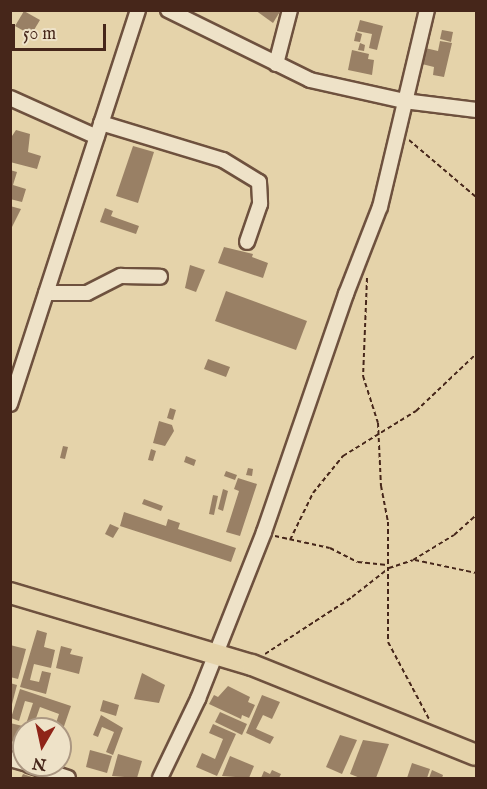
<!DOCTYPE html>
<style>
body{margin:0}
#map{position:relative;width:487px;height:789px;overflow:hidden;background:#e5d3aa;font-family:"IM FELL English",serif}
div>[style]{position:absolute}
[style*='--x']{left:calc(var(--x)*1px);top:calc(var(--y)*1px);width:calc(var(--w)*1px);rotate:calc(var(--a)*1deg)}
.building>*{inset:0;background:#998065}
.path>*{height:2px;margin-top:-1px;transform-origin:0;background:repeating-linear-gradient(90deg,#46261a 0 4.5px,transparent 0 7.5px)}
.roads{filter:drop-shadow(2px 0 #6e513e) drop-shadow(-2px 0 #6e513e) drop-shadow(0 2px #6e513e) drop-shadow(0 -2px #6e513e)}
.minor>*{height:14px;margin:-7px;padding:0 7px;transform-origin:7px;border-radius:7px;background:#eee2c8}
.highway>*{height:20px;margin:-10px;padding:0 10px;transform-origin:10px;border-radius:10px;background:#e5d3aa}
span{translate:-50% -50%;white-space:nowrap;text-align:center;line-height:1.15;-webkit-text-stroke:4.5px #eee2c8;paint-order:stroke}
.frame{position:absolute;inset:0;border:12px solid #46261a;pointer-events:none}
.north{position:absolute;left:12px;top:717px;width:60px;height:60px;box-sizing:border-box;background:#eee2c8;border:2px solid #ab9782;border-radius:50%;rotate:189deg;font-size:16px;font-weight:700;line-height:24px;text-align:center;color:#46261a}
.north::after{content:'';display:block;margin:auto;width:21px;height:27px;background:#8f2418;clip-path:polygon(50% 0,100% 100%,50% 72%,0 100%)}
.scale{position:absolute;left:12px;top:24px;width:94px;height:27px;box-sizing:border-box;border:3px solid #46261a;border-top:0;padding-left:8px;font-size:18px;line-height:21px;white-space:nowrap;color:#46261a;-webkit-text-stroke:4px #eee2c8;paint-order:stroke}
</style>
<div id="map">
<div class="building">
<i style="clip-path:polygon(255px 10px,281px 10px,273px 23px)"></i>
<i style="clip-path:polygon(24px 11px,40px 20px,31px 35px,15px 26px)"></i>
<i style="clip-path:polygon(360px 20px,383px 26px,377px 50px,369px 48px,372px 34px,357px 31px)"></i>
<i style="clip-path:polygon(442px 30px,453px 32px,451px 42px,440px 39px)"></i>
<i style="clip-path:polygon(356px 32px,362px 34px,360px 42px,354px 41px)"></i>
<i style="clip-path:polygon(440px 41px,452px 43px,444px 77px,433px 75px,434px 67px,422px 64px,425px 48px,438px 51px)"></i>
<i style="clip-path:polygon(360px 43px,365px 45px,364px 51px,358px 50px)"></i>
<i style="clip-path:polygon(352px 50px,369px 54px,368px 59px,374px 60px,372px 75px,348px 70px)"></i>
<i style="clip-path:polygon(16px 130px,30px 134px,28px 152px,41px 156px,37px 169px,10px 162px,10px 139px)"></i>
<i style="clip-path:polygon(133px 146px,154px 152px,138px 203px,116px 196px)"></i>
<i style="clip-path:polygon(10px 170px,17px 172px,13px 185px,26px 189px,22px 202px,10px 199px)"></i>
<i style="clip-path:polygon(10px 206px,21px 209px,11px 229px,10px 229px)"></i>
<i style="clip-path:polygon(105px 208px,113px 211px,111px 216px,139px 226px,136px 234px,100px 222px)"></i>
<i style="clip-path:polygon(224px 247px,253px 254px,252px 257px,268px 263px,263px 278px,218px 263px)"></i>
<i style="clip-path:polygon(190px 265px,205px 270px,196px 292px,185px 288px)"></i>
<i style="clip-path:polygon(226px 291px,307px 321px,296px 350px,215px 321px)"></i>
<i style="clip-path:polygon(208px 359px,230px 367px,226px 377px,204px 369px)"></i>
<i style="clip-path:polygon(170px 408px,176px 410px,173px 420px,167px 418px)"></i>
<i style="clip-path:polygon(159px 421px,172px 425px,174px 431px,165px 446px,153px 443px)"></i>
<i style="clip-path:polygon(63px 446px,68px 447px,65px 459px,60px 458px)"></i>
<i style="clip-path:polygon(151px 449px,156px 451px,153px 461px,148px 460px)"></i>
<i style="clip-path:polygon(186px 456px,196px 460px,194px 466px,184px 462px)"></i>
<i style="clip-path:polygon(248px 468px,253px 469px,252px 476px,246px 475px)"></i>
<i style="clip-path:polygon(226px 471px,237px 475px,235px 480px,224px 476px)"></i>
<i style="clip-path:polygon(238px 478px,257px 484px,240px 536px,226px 532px,239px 491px,234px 489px)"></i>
<i style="clip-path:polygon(223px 489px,228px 491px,223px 511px,218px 509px)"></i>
<i style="clip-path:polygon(213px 495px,218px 496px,214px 515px,209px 514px)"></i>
<i style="clip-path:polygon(144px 499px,163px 506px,161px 511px,142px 504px)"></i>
<i style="clip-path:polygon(124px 512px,166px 526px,168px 519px,180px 523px,178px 529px,236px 548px,231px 562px,120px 526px)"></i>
<i style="clip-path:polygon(110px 524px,119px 528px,113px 538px,105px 534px)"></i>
<i style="clip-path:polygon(37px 630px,47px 633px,44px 647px,55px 650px,51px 668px,34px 664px,30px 680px,39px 682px,42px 671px,51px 673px,46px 694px,20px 687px)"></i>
<i style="clip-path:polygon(10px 645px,26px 649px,18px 679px,10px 677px)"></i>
<i style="clip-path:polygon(61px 646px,72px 649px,70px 654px,83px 657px,79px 674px,56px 668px)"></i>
<i style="clip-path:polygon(142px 673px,165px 685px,159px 703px,134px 699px)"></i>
<i style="clip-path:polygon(10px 683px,17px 685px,11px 708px,10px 708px)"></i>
<i style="clip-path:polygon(228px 686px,250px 697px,248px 702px,255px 705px,249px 718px,242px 715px,241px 719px,209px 704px,214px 695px,218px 697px)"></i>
<i style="clip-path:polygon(20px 689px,71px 706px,60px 738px,60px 729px,54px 729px,59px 714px,40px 707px,34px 724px,27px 721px,33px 703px,25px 701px,19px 721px,11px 718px)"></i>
<i style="clip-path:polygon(262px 695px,280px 702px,272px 719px,263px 715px,256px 729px,274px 737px,270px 744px,246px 733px)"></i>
<i style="clip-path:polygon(103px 700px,119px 705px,116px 716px,100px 711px)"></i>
<i style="clip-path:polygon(220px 712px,247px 724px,242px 735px,215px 722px)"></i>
<i style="clip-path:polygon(101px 715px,123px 728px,113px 755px,106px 752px,114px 732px,102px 727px,98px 737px,93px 735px)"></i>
<i style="clip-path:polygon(10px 723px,31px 728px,24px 729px,24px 744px,10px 741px)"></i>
<i style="clip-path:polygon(213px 724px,236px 734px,217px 776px,196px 767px,202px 753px,215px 759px,223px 739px,209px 733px)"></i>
<i style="clip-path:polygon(340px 735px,357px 740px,342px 774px,326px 767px)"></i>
<i style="clip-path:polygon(363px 740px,389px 744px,376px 778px,360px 778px,350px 774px)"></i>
<i style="clip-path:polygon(90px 750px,112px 756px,107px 773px,86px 767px)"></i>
<i style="clip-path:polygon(118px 754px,142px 761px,137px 778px,112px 776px)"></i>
<i style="clip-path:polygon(230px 756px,254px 766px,249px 778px,222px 776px)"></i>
<i style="clip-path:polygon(412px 763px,430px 769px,427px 778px,407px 778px)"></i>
<i style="clip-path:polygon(272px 770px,281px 774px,279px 778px,261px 778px,264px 771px,270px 774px)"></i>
<i style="clip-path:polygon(432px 770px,443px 775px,442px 778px,429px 778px)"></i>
<i style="clip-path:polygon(23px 774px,35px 778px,21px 778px)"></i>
</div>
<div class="path">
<i style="--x:409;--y:140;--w:88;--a:40.4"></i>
<i style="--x:367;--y:278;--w:98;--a:92.3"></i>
<i style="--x:363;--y:376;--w:49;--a:72.3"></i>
<i style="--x:378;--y:423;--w:63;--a:87.3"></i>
<i style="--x:381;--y:486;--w:37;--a:79"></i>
<i style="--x:388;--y:522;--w:120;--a:90"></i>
<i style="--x:388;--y:642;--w:87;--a:62"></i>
<i style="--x:275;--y:536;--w:56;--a:12.3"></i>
<i style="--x:330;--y:548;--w:31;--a:27"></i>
<i style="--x:358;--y:562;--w:29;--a:6"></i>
<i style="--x:290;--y:540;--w:52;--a:-63.9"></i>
<i style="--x:313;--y:493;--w:48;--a:-51"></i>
<i style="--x:343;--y:456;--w:86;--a:-31.7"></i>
<i style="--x:416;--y:411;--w:83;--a:-43.5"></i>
<i style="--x:415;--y:560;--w:62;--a:12"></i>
<i style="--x:265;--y:654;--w:104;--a:-33.2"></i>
<i style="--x:352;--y:597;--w:47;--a:-38.1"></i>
<i style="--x:389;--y:568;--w:25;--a:-18"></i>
<i style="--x:413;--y:560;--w:48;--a:-31.4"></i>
<i style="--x:454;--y:535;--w:30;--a:-42"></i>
</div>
<div class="roads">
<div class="minor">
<i style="--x:168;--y:10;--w:158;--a:26.2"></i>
<i style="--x:310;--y:80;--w:96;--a:12.6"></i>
<i style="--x:404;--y:101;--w:73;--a:7.1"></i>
<i style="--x:276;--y:64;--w:56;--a:-75.5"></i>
<i style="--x:10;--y:98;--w:95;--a:24.1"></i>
<i style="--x:101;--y:123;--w:127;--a:16.9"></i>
<i style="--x:223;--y:160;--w:42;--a:31.4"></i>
<i style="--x:259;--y:182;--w:22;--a:87"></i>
<i style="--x:260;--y:204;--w:40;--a:108.9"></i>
<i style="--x:46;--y:293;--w:41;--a:0"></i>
<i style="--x:87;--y:293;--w:38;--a:-27"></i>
<i style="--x:121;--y:276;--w:39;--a:1"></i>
<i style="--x:10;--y:404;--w:414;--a:-72"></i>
<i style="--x:10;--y:759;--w:15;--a:16"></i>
<i style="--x:29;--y:765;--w:41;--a:18.4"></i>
<i style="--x:160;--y:778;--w:88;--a:-64.3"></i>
<i style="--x:198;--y:699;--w:180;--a:-68.4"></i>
<i style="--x:264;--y:532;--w:252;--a:-71"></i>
<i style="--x:346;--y:294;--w:93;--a:-68.7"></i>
<i style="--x:380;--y:207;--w:203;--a:-76.6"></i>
</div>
<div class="highway">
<i style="--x:10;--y:593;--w:252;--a:16.6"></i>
<i style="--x:252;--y:665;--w:241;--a:21.9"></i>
</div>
</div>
<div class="frame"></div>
<div class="north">N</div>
<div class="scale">50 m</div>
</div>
